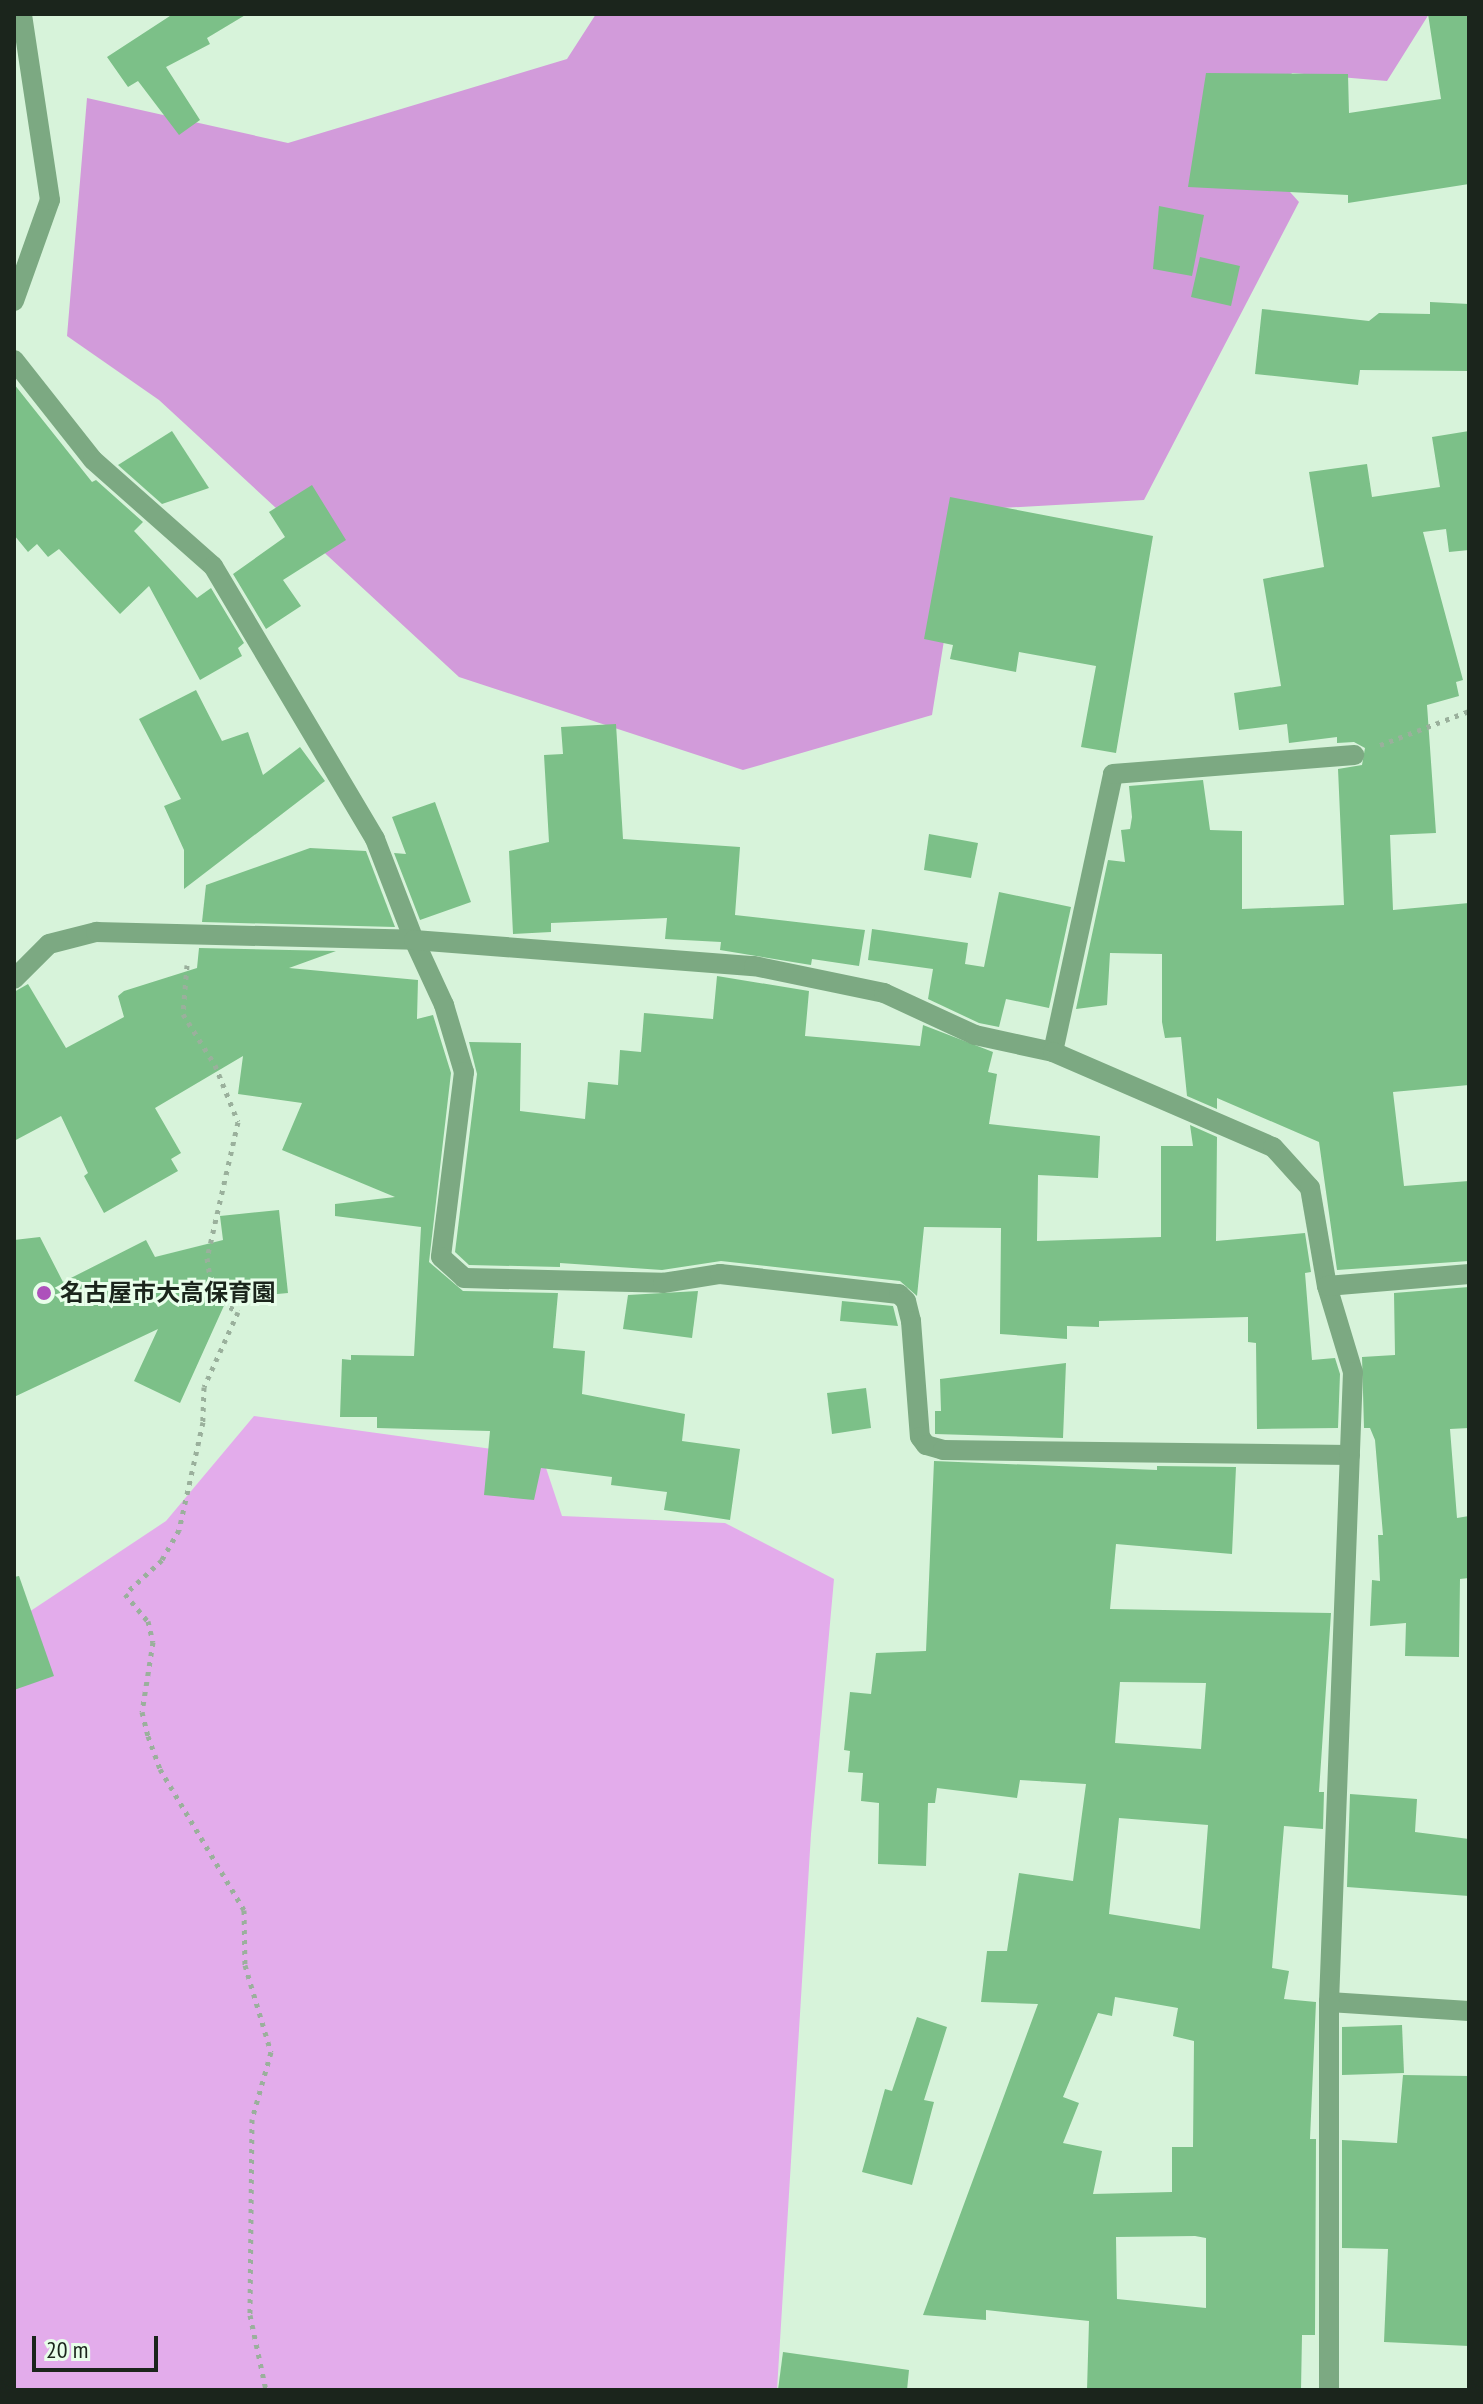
<!DOCTYPE html>
<meta charset="utf-8">
<style>
body{margin:0}
#map{position:relative;width:1483px;height:2404px;overflow:hidden;background:#d7f3da;font-family:"PT Sans Narrow","Noto Sans JP",sans-serif}
div>[style]{position:absolute}
[style*='--x']{left:calc(var(--x)*1px);top:calc(var(--y)*1px);width:calc(var(--w)*1px);rotate:calc(var(--a)*1deg)}
.green>*{inset:0;background:#e3aceb}
.forest>*{inset:0;background:#d29bda}
.building>*{inset:0;background:#7cc088}
.path>*{height:5px;margin-top:-2.5px;transform-origin:0;background:repeating-linear-gradient(90deg,#9ab09c 0 4px,transparent 0 10px)}
.service>*{height:20px;margin:-10px;padding:0 10px;transform-origin:10px;border-radius:10px;background:#7ca982}
.minor>*{height:20px;margin:-10px;padding:0 10px;transform-origin:10px;border-radius:10px;background:#7ca982}
.dots>*{width:22px;height:22px;translate:-50% -50%;box-sizing:border-box;border:4px solid #e8feea;border-radius:50%}
span{translate:-50% -50%;white-space:nowrap;text-align:center;line-height:1.15;-webkit-text-stroke:6px #e8feea;paint-order:stroke}
.poi-label{font-size:24px;color:#1b251c;font-weight:700}
.left{translate:0 -50%;text-align:left}
.frame{position:absolute;inset:0;border:16px solid #1b251c;pointer-events:none}
.scale{position:absolute;left:32px;top:2336px;width:126px;height:36px;box-sizing:border-box;border:4px solid #1b251c;border-top:0;padding-left:10px;font-size:24px;line-height:28px;white-space:nowrap;color:#1b251c;-webkit-text-stroke:6px #e8feea;paint-order:stroke}
</style>
<div id="map">
<div class="green">
<i style="clip-path:polygon(254px 1416px,542px 1456px,562px 1516px,725px 1523px,834px 1579px,811px 1834px,777px 2390px,14px 2390px,14px 1640px,26px 1614px,166px 1521px)"></i>
</div>
<div class="forest">
<i style="clip-path:polygon(596px 14px,1429px 14px,1387px 81px,1292px 73px,1246px 143px,1299px 202px,1144px 500px,965px 510px,932px 715px,743px 770px,459px 677px,159px 400px,67px 336px,87px 98px,288px 143px,567px 59px)"></i>
</div>
<div class="building">
<i style="clip-path:polygon(173px 14px,247px 14px,207px 38px,210px 44px,166px 67px,200px 120px,179px 135px,138px 81px,128px 87px,107px 57px)"></i>
<i style="clip-path:polygon(1428px 14px,1469px 14px,1469px 184px,1348px 203px,1348px 195px,1188px 187px,1206px 73px,1348px 74px,1349px 113px,1441px 99px)"></i>
<i style="clip-path:polygon(1159px 206px,1204px 215px,1192px 276px,1153px 269px)"></i>
<i style="clip-path:polygon(1200px 257px,1240px 266px,1231px 306px,1191px 297px)"></i>
<i style="clip-path:polygon(1430px 302px,1469px 304px,1469px 371px,1360px 370px,1358px 385px,1255px 374px,1262px 309px,1369px 321px,1379px 313px,1430px 314px)"></i>
<i style="clip-path:polygon(14px 384px,92px 482px,96px 480px,143px 522px,134px 531px,197px 598px,211px 588px,244px 643px,238px 648px,242px 656px,200px 680px,149px 586px,120px 614px,59px 549px,48px 557px,37px 544px,28px 552px,14px 535px)"></i>
<i style="clip-path:polygon(172px 431px,209px 488px,162px 504px,118px 465px)"></i>
<i style="clip-path:polygon(1469px 431px,1469px 550px,1449px 552px,1446px 529px,1423px 532px,1463px 680px,1456px 682px,1459px 696px,1427px 705px,1436px 833px,1390px 835px,1393px 910px,1469px 903px,1469px 1085px,1393px 1092px,1404px 1186px,1469px 1181px,1469px 1261px,1337px 1270px,1319px 1142px,1217px 1098px,1217px 1109px,1187px 1096px,1181px 1037px,1165px 1038px,1162px 1022px,1162px 954px,1110px 953px,1107px 1005px,1076px 1009px,1108px 860px,1125px 862px,1121px 830px,1130px 829px,1132px 817px,1129px 786px,1203px 780px,1210px 830px,1242px 831px,1242px 909px,1344px 905px,1338px 769px,1362px 765px,1365px 748px,1354px 742px,1337px 743px,1337px 737px,1289px 743px,1287px 724px,1239px 730px,1234px 693px,1281px 686px,1263px 579px,1324px 567px,1309px 472px,1367px 464px,1372px 497px,1440px 487px,1432px 437px)"></i>
<i style="clip-path:polygon(312px 485px,346px 540px,283px 580px,301px 606px,266px 629px,233px 574px,285px 537px,269px 512px)"></i>
<i style="clip-path:polygon(950px 497px,1153px 536px,1116px 753px,1081px 747px,1096px 666px,1019px 652px,1016px 672px,950px 659px,953px 645px,924px 639px)"></i>
<i style="clip-path:polygon(196px 690px,222px 741px,248px 732px,263px 775px,300px 747px,325px 781px,184px 889px,184px 850px,164px 806px,181px 799px,139px 719px)"></i>
<i style="clip-path:polygon(616px 724px,623px 839px,740px 847px,735px 915px,865px 930px,859px 966px,812px 959px,811px 965px,720px 950px,721px 942px,665px 939px,667px 918px,551px 923px,551px 932px,513px 934px,509px 851px,549px 842px,544px 755px,563px 754px,561px 727px)"></i>
<i style="clip-path:polygon(435px 802px,471px 902px,420px 920px,394px 853px,406px 854px,392px 817px)"></i>
<i style="clip-path:polygon(929px 834px,978px 843px,971px 878px,924px 870px)"></i>
<i style="clip-path:polygon(310px 848px,366px 851px,395px 927px,202px 922px,206px 885px)"></i>
<i style="clip-path:polygon(999px 892px,1071px 907px,1049px 1008px,1006px 999px,999px 1027px,979px 1023px,928px 999px,933px 969px,868px 960px,872px 929px,968px 943px,965px 964px,984px 967px)"></i>
<i style="clip-path:polygon(199px 948px,336px 951px,289px 968px,418px 980px,417px 1019px,433px 1015px,451px 1073px,429px 1262px,463px 1291px,558px 1293px,553px 1348px,585px 1351px,582px 1394px,685px 1414px,682px 1441px,740px 1449px,730px 1520px,664px 1510px,667px 1492px,611px 1485px,612px 1477px,541px 1468px,534px 1500px,484px 1495px,490px 1431px,377px 1428px,377px 1417px,340px 1417px,342px 1359px,351px 1360px,351px 1355px,414px 1356px,421px 1227px,335px 1216px,335px 1204px,395px 1197px,282px 1150px,302px 1103px,238px 1094px,243px 1056px,155px 1108px,181px 1153px,171px 1159px,178px 1171px,104px 1213px,84px 1176px,88px 1173px,61px 1116px,14px 1141px,14px 992px,28px 984px,66px 1048px,124px 1017px,118px 996px,124px 991px,197px 968px)"></i>
<i style="clip-path:polygon(717px 976px,809px 991px,805px 1036px,920px 1046px,923px 1025px,993px 1052px,988px 1072px,997px 1074px,989px 1124px,1100px 1136px,1098px 1178px,1038px 1175px,1037px 1241px,1161px 1237px,1161px 1146px,1193px 1146px,1190px 1125px,1217px 1137px,1216px 1241px,1305px 1233px,1311px 1272px,1305px 1273px,1312px 1360px,1335px 1358px,1340px 1374px,1338px 1428px,1257px 1429px,1256px 1343px,1248px 1342px,1248px 1317px,1099px 1321px,1099px 1327px,1067px 1326px,1067px 1339px,1000px 1334px,1001px 1228px,924px 1227px,917px 1296px,900px 1281px,721px 1261px,662px 1270px,560px 1263px,560px 1267px,469px 1265px,455px 1252px,477px 1074px,469px 1042px,521px 1043px,520px 1111px,585px 1119px,588px 1082px,618px 1085px,620px 1050px,641px 1052px,644px 1013px,713px 1019px)"></i>
<i style="clip-path:polygon(279px 1210px,288px 1293px,227px 1299px,180px 1403px,134px 1381px,158px 1329px,14px 1397px,14px 1240px,40px 1237px,63px 1282px,146px 1240px,155px 1257px,223px 1240px,220px 1216px)"></i>
<i style="clip-path:polygon(1469px 1287px,1469px 1428px,1450px 1429px,1457px 1518px,1469px 1516px,1469px 1578px,1460px 1579px,1459px 1657px,1405px 1656px,1406px 1623px,1370px 1626px,1372px 1580px,1380px 1581px,1378px 1535px,1383px 1535px,1375px 1440px,1370px 1428px,1364px 1428px,1362px 1357px,1395px 1355px,1394px 1293px)"></i>
<i style="clip-path:polygon(698px 1291px,692px 1338px,623px 1329px,628px 1295px)"></i>
<i style="clip-path:polygon(842px 1301px,893px 1306px,898px 1326px,840px 1321px)"></i>
<i style="clip-path:polygon(1066px 1363px,1063px 1438px,935px 1434px,935px 1411px,941px 1411px,940px 1379px)"></i>
<i style="clip-path:polygon(866px 1388px,871px 1428px,832px 1434px,827px 1393px)"></i>
<i style="clip-path:polygon(evenodd,934px 1461px,1157px 1470px,1157px 1466px,1236px 1467px,1232px 1554px,1116px 1544px,1110px 1609px,1331px 1613px,1319px 1792px,1324px 1792px,1323px 1829px,1284px 1826px,1272px 1968px,1289px 1971px,1284px 1999px,1316px 2002px,1310px 2139px,1316px 2139px,1315px 2335px,1302px 2335px,1301px 2390px,1087px 2390px,1089px 2321px,986px 2310px,986px 2320px,923px 2315px,1038px 2004px,981px 2002px,987px 1951px,1007px 1951px,1019px 1873px,1073px 1881px,1086px 1784px,1020px 1780px,1017px 1798px,937px 1788px,935px 1803px,928px 1803px,926px 1866px,878px 1864px,879px 1803px,861px 1801px,863px 1773px,848px 1772px,850px 1751px,844px 1750px,850px 1692px,871px 1694px,876px 1653px,926px 1651px,934px 1461px,1120px 1682px,1206px 1683px,1201px 1749px,1115px 1743px,1120px 1682px,934px 1461px,1119px 1818px,1208px 1825px,1200px 1929px,1109px 1914px,1119px 1818px,934px 1461px,1115px 1997px,1178px 2008px,1173px 2036px,1194px 2041px,1193px 2147px,1172px 2147px,1172px 2192px,1093px 2194px,1102px 2151px,1063px 2143px,1079px 2103px,1063px 2097px,1098px 2013px,1112px 2016px,1115px 1997px,934px 1461px,1195px 2236px,1206px 2238px,1206px 2308px,1117px 2299px,1116px 2237px,1195px 2236px)"></i>
<i style="clip-path:polygon(19px 1576px,54px 1676px,14px 1690px,14px 1577px)"></i>
<i style="clip-path:polygon(1350px 1794px,1417px 1799px,1415px 1832px,1469px 1839px,1469px 1896px,1347px 1887px)"></i>
<i style="clip-path:polygon(917px 2017px,947px 2027px,924px 2100px,934px 2102px,912px 2185px,862px 2172px,885px 2089px,892px 2091px)"></i>
<i style="clip-path:polygon(1402px 2025px,1404px 2073px,1342px 2075px,1342px 2027px)"></i>
<i style="clip-path:polygon(1403px 2075px,1469px 2076px,1469px 2346px,1384px 2342px,1388px 2249px,1342px 2248px,1342px 2140px,1397px 2143px)"></i>
<i style="clip-path:polygon(783px 2352px,909px 2370px,907px 2390px,778px 2390px)"></i>
</div>
<div class="path">
<i style="--x:1380;--y:745;--w:95;--a:-20.9"></i>
<i style="--x:187;--y:965;--w:49;--a:94.7"></i>
<i style="--x:183;--y:1014;--w:60;--a:57.9"></i>
<i style="--x:215;--y:1065;--w:61;--a:68"></i>
<i style="--x:238;--y:1122;--w:139;--a:102.8"></i>
<i style="--x:207;--y:1258;--w:26;--a:81"></i>
<i style="--x:211;--y:1284;--w:21;--a:61"></i>
<i style="--x:221;--y:1302;--w:20;--a:30"></i>
<i style="--x:238;--y:1312;--w:82;--a:114.4"></i>
<i style="--x:204;--y:1387;--w:35;--a:92"></i>
<i style="--x:203;--y:1422;--w:111;--a:102.5"></i>
<i style="--x:179;--y:1530;--w:34;--a:120"></i>
<i style="--x:162;--y:1560;--w:50;--a:137.4"></i>
<i style="--x:125;--y:1594;--w:35;--a:50"></i>
<i style="--x:148;--y:1621;--w:22;--a:77"></i>
<i style="--x:153;--y:1642;--w:71;--a:98.9"></i>
<i style="--x:142;--y:1712;--w:25;--a:76"></i>
<i style="--x:148;--y:1736;--w:35;--a:70"></i>
<i style="--x:160;--y:1769;--w:164;--a:59.2"></i>
<i style="--x:244;--y:1910;--w:55;--a:89"></i>
<i style="--x:245;--y:1965;--w:91;--a:73.4"></i>
<i style="--x:271;--y:2052;--w:70;--a:105.8"></i>
<i style="--x:252;--y:2119;--w:196;--a:90.6"></i>
<i style="--x:250;--y:2315;--w:77;--a:78"></i>
</div>
<div class="service">
<i style="--x:414;--y:940;--w:72;--a:65.2"></i>
<i style="--x:444;--y:1005;--w:70;--a:73.4"></i>
<i style="--x:464;--y:1072;--w:186;--a:97.1"></i>
<i style="--x:441;--y:1257;--w:31;--a:42"></i>
<i style="--x:464;--y:1278;--w:199;--a:1.4"></i>
<i style="--x:663;--y:1283;--w:58;--a:-9"></i>
<i style="--x:720;--y:1274;--w:180;--a:6.4"></i>
<i style="--x:899;--y:1294;--w:10;--a:45"></i>
<i style="--x:906;--y:1301;--w:21;--a:76"></i>
<i style="--x:911;--y:1321;--w:116;--a:85.6"></i>
<i style="--x:920;--y:1437;--w:10;--a:53"></i>
<i style="--x:926;--y:1445;--w:18;--a:16"></i>
<i style="--x:943;--y:1450;--w:407;--a:0.7"></i>
<i style="--x:1053;--y:1052;--w:284;--a:-77.8"></i>
<i style="--x:1113;--y:774;--w:242;--a:-4.5"></i>
<i style="--x:1329;--y:2002;--w:140;--a:3.7"></i>
</div>
<div class="minor">
<i style="--x:14;--y:301;--w:107;--a:-70.4"></i>
<i style="--x:50;--y:200;--w:188;--a:-98.6"></i>
<i style="--x:14;--y:360;--w:127;--a:51.7"></i>
<i style="--x:93;--y:460;--w:160;--a:41.5"></i>
<i style="--x:213;--y:566;--w:317;--a:59.3"></i>
<i style="--x:375;--y:839;--w:108;--a:68.9"></i>
<i style="--x:14;--y:979;--w:49;--a:-45"></i>
<i style="--x:49;--y:944;--w:49;--a:-14.3"></i>
<i style="--x:96;--y:932;--w:318;--a:1.4"></i>
<i style="--x:414;--y:940;--w:341;--a:4.4"></i>
<i style="--x:754;--y:966;--w:133;--a:11.7"></i>
<i style="--x:884;--y:993;--w:100;--a:24.8"></i>
<i style="--x:975;--y:1035;--w:80;--a:12.3"></i>
<i style="--x:1053;--y:1052;--w:240;--a:23.4"></i>
<i style="--x:1273;--y:1147;--w:55;--a:47.9"></i>
<i style="--x:1310;--y:1188;--w:99;--a:80.2"></i>
<i style="--x:1327;--y:1286;--w:90;--a:73.2"></i>
<i style="--x:1353;--y:1372;--w:630;--a:92.18"></i>
<i style="--x:1329;--y:2002;--w:388;--a:90"></i>
<i style="--x:1327;--y:1286;--w:143;--a:-4.8"></i>
</div>
<div class="dots">
<i style="left:44px;top:1293px;background:#ad51bb"></i>
</div>
<div class="poi-label">
<span class="left" style="left:60px;top:1293px">名古屋市大高保育園</span>
</div>
<div class="frame"></div>
<div class="scale">20 m</div>
</div>
